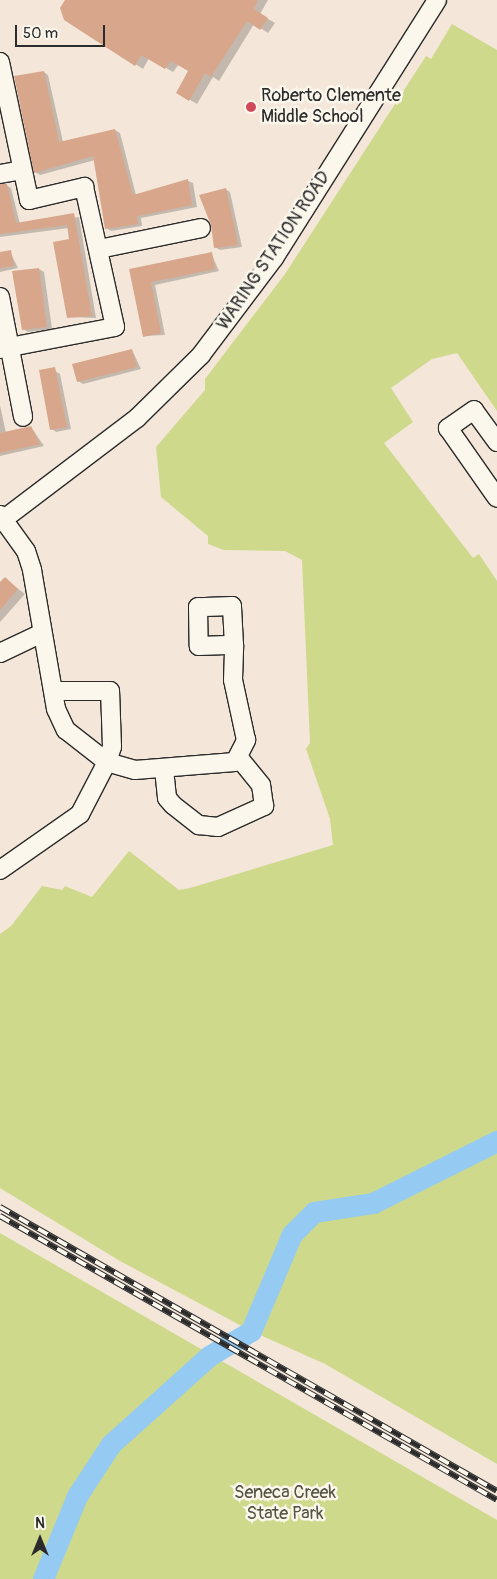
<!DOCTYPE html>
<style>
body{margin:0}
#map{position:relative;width:497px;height:1579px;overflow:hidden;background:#f4e7d9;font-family:Pangolin,sans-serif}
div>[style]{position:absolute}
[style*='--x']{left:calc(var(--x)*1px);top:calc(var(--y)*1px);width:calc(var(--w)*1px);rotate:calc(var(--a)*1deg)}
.green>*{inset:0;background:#ced98c}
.shadow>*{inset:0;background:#0003}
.river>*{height:21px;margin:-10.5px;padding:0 10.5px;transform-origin:10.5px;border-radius:10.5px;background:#95caf3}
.building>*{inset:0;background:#d8a68b}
.roads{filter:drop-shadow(1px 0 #2b2b2b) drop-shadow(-1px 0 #2b2b2b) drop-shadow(0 1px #2b2b2b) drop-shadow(0 -1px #2b2b2b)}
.minor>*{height:18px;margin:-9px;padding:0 9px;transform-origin:9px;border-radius:9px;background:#fbf7ec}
.rail>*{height:5.5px;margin-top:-2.75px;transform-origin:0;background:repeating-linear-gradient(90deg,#fbf7ec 0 11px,#2b2b2b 0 22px);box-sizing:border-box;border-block:1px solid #2b2b2b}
.dots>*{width:14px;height:14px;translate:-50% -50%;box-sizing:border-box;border:2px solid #fbf7ec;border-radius:50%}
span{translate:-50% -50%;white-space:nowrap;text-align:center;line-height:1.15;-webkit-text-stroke:5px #fbf7ec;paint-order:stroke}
.poi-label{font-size:18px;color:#2b2b2b}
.left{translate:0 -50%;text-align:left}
.street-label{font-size:18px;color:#2b2b2b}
.park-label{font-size:18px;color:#545643}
.north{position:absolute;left:15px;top:1514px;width:50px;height:50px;-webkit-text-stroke:4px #fbf7ec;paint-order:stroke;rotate:0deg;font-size:14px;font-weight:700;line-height:20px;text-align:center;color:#2b2b2b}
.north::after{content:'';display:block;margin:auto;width:18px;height:22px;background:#2b2b2b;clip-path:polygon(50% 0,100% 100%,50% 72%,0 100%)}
.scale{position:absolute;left:15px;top:25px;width:90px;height:22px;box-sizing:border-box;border:2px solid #2b2b2b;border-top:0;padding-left:6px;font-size:15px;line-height:18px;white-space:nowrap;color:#2b2b2b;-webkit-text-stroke:4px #fbf7ec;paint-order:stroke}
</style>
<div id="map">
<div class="green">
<i style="clip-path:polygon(452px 24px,497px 50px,497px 411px,457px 353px,432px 359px,391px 388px,413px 422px,384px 443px,473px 558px,479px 554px,497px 581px,497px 1464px,325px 1364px,251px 1331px,120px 1261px,0 1188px,0 934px,11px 926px,42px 886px,62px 890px,65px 886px,92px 897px,129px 851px,179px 890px,190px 888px,333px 845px,330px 819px,306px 749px,310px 743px,302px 560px,285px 551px,224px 550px,208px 544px,208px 536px,161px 497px,156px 447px,205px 390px,205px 379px,285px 274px,426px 56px,431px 59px)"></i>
<i style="clip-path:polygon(0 1233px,497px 1520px,497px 1579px,0 1579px)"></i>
</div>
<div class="shadow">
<i style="clip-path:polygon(66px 0,268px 0,260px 14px,275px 23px,268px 33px,254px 24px,219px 81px,213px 77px,197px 104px,177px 92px,190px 70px,179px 64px,173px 72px,149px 58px,143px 69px,65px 19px)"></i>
<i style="clip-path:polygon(44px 72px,48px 75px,63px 142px,115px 130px,120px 133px,136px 195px,188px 181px,193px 183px,197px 207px,141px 218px,142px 226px,111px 231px,106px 228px,95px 160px,40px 175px,35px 172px)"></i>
<i style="clip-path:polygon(6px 185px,11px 188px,20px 224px,79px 217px,96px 318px,68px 317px,69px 228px,0 237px,0 186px)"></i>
<i style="clip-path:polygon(225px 189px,230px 192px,242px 247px,220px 250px,215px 247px,212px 225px)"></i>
<i style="clip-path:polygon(10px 252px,18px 268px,0 272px,0 254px)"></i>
<i style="clip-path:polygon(211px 253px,219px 271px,155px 285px,165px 335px,144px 336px,131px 270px)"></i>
<i style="clip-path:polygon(39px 269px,44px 272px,52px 329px,28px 332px,23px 329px)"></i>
<i style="clip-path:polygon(132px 350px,141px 369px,83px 384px,78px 381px)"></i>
<i style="clip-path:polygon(55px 371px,60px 374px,71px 429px,56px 432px,52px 429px)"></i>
<i style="clip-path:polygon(0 405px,6px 433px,31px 427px,44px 446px,0 456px)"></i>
<i style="clip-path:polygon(5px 579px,25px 594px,0 622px,0 584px)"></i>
</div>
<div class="river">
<i style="--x:43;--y:1579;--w:90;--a:-67.7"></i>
<i style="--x:77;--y:1496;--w:62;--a:-56.8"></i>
<i style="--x:111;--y:1444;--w:132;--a:-41.9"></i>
<i style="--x:209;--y:1356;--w:49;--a:-30.8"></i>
<i style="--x:251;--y:1331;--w:105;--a:-67.1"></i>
<i style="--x:292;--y:1234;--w:31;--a:-45"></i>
<i style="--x:314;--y:1212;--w:60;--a:-8.7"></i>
<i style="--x:373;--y:1203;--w:139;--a:-26.6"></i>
</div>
<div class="building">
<i style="clip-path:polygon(65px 0,258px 0,254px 9px,268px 18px,260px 30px,247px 21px,211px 77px,205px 73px,189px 101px,176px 93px,188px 71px,171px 61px,165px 69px,141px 55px,135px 66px,64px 20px,60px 8px)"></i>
<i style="clip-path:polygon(44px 71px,59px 142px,115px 129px,133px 195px,188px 179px,192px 205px,137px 216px,138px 224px,105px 229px,93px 156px,34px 173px,14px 76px)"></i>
<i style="clip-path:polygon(0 184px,7px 184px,16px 223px,74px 213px,92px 316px,67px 318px,53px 242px,69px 239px,67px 225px,0 234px)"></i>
<i style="clip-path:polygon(226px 188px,238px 245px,214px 248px,211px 225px,199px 195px)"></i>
<i style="clip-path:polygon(11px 250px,14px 266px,0 268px,0 252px)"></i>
<i style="clip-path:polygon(212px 252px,215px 269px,151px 282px,161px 333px,143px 337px,129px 269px)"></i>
<i style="clip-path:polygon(39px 268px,47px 327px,22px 330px,12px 271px)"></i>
<i style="clip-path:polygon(132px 349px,137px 367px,77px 382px,72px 364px)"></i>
<i style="clip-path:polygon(55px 367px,67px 427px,50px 430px,39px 370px)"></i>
<i style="clip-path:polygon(31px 426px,40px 444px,0 453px,0 433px)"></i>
<i style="clip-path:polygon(5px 577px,18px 589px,0 610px,0 582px)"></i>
</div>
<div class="roads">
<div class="minor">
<i style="--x:0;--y:62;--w:141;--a:78.1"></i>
<i style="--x:29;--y:200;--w:57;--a:-13.3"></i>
<i style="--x:84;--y:187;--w:143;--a:77.5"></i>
<i style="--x:115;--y:327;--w:117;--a:169.2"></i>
<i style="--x:0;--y:174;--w:22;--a:-10"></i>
<i style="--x:99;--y:249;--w:104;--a:-11.6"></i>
<i style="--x:0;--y:297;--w:122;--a:79.1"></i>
<i style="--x:497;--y:442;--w:39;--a:-126"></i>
<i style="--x:474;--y:410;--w:32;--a:145"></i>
<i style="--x:448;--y:428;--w:85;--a:55"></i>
<i style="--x:0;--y:515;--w:44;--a:54.2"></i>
<i style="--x:26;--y:551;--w:20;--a:72"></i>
<i style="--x:32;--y:570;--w:141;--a:80.2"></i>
<i style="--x:56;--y:709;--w:23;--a:65"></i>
<i style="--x:66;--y:730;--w:52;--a:38"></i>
<i style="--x:107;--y:762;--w:29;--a:16"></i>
<i style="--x:135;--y:770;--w:100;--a:-4.6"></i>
<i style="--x:235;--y:762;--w:25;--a:-63"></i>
<i style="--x:246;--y:740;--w:61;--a:-102.2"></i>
<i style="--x:233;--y:680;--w:35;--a:-88"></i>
<i style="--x:234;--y:645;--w:39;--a:-93"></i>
<i style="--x:232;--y:606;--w:34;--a:178"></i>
<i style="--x:198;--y:607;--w:39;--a:89"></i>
<i style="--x:199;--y:646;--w:35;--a:-2"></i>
<i style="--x:0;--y:522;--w:172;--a:-37.2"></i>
<i style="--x:137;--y:418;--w:90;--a:-44.5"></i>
<i style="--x:201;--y:355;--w:121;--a:-53"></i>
<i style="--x:274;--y:258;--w:305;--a:-57.7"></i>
<i style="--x:0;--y:653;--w:44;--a:-25.4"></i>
<i style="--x:164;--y:769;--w:29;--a:84"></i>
<i style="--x:167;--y:798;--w:9;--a:49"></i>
<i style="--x:173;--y:805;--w:33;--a:38"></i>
<i style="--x:199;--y:825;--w:19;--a:6"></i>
<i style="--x:218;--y:827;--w:51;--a:-24.5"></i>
<i style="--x:264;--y:806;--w:21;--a:-98"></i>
<i style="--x:261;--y:785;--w:35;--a:-129"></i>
<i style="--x:0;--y:870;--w:98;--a:-35"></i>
<i style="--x:80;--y:814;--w:59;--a:-62.6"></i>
<i style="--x:107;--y:762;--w:16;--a:-72"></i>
<i style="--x:112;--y:747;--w:56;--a:-92"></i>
<i style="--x:110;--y:691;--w:56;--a:180"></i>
</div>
</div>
<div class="rail">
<i style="--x:0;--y:1207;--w:572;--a:29.74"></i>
<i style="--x:0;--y:1216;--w:572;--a:29.74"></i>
</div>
<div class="dots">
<i style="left:251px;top:107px;background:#d1495b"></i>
</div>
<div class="poi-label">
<span class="left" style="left:261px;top:107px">Roberto Clemente<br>Middle School</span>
</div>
<div class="street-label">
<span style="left:274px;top:251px;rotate:-56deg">WARING STATION ROAD</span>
</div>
<div class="park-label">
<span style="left:285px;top:1504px">Seneca Creek<br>State Park</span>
</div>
<div class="north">N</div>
<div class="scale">50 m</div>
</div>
